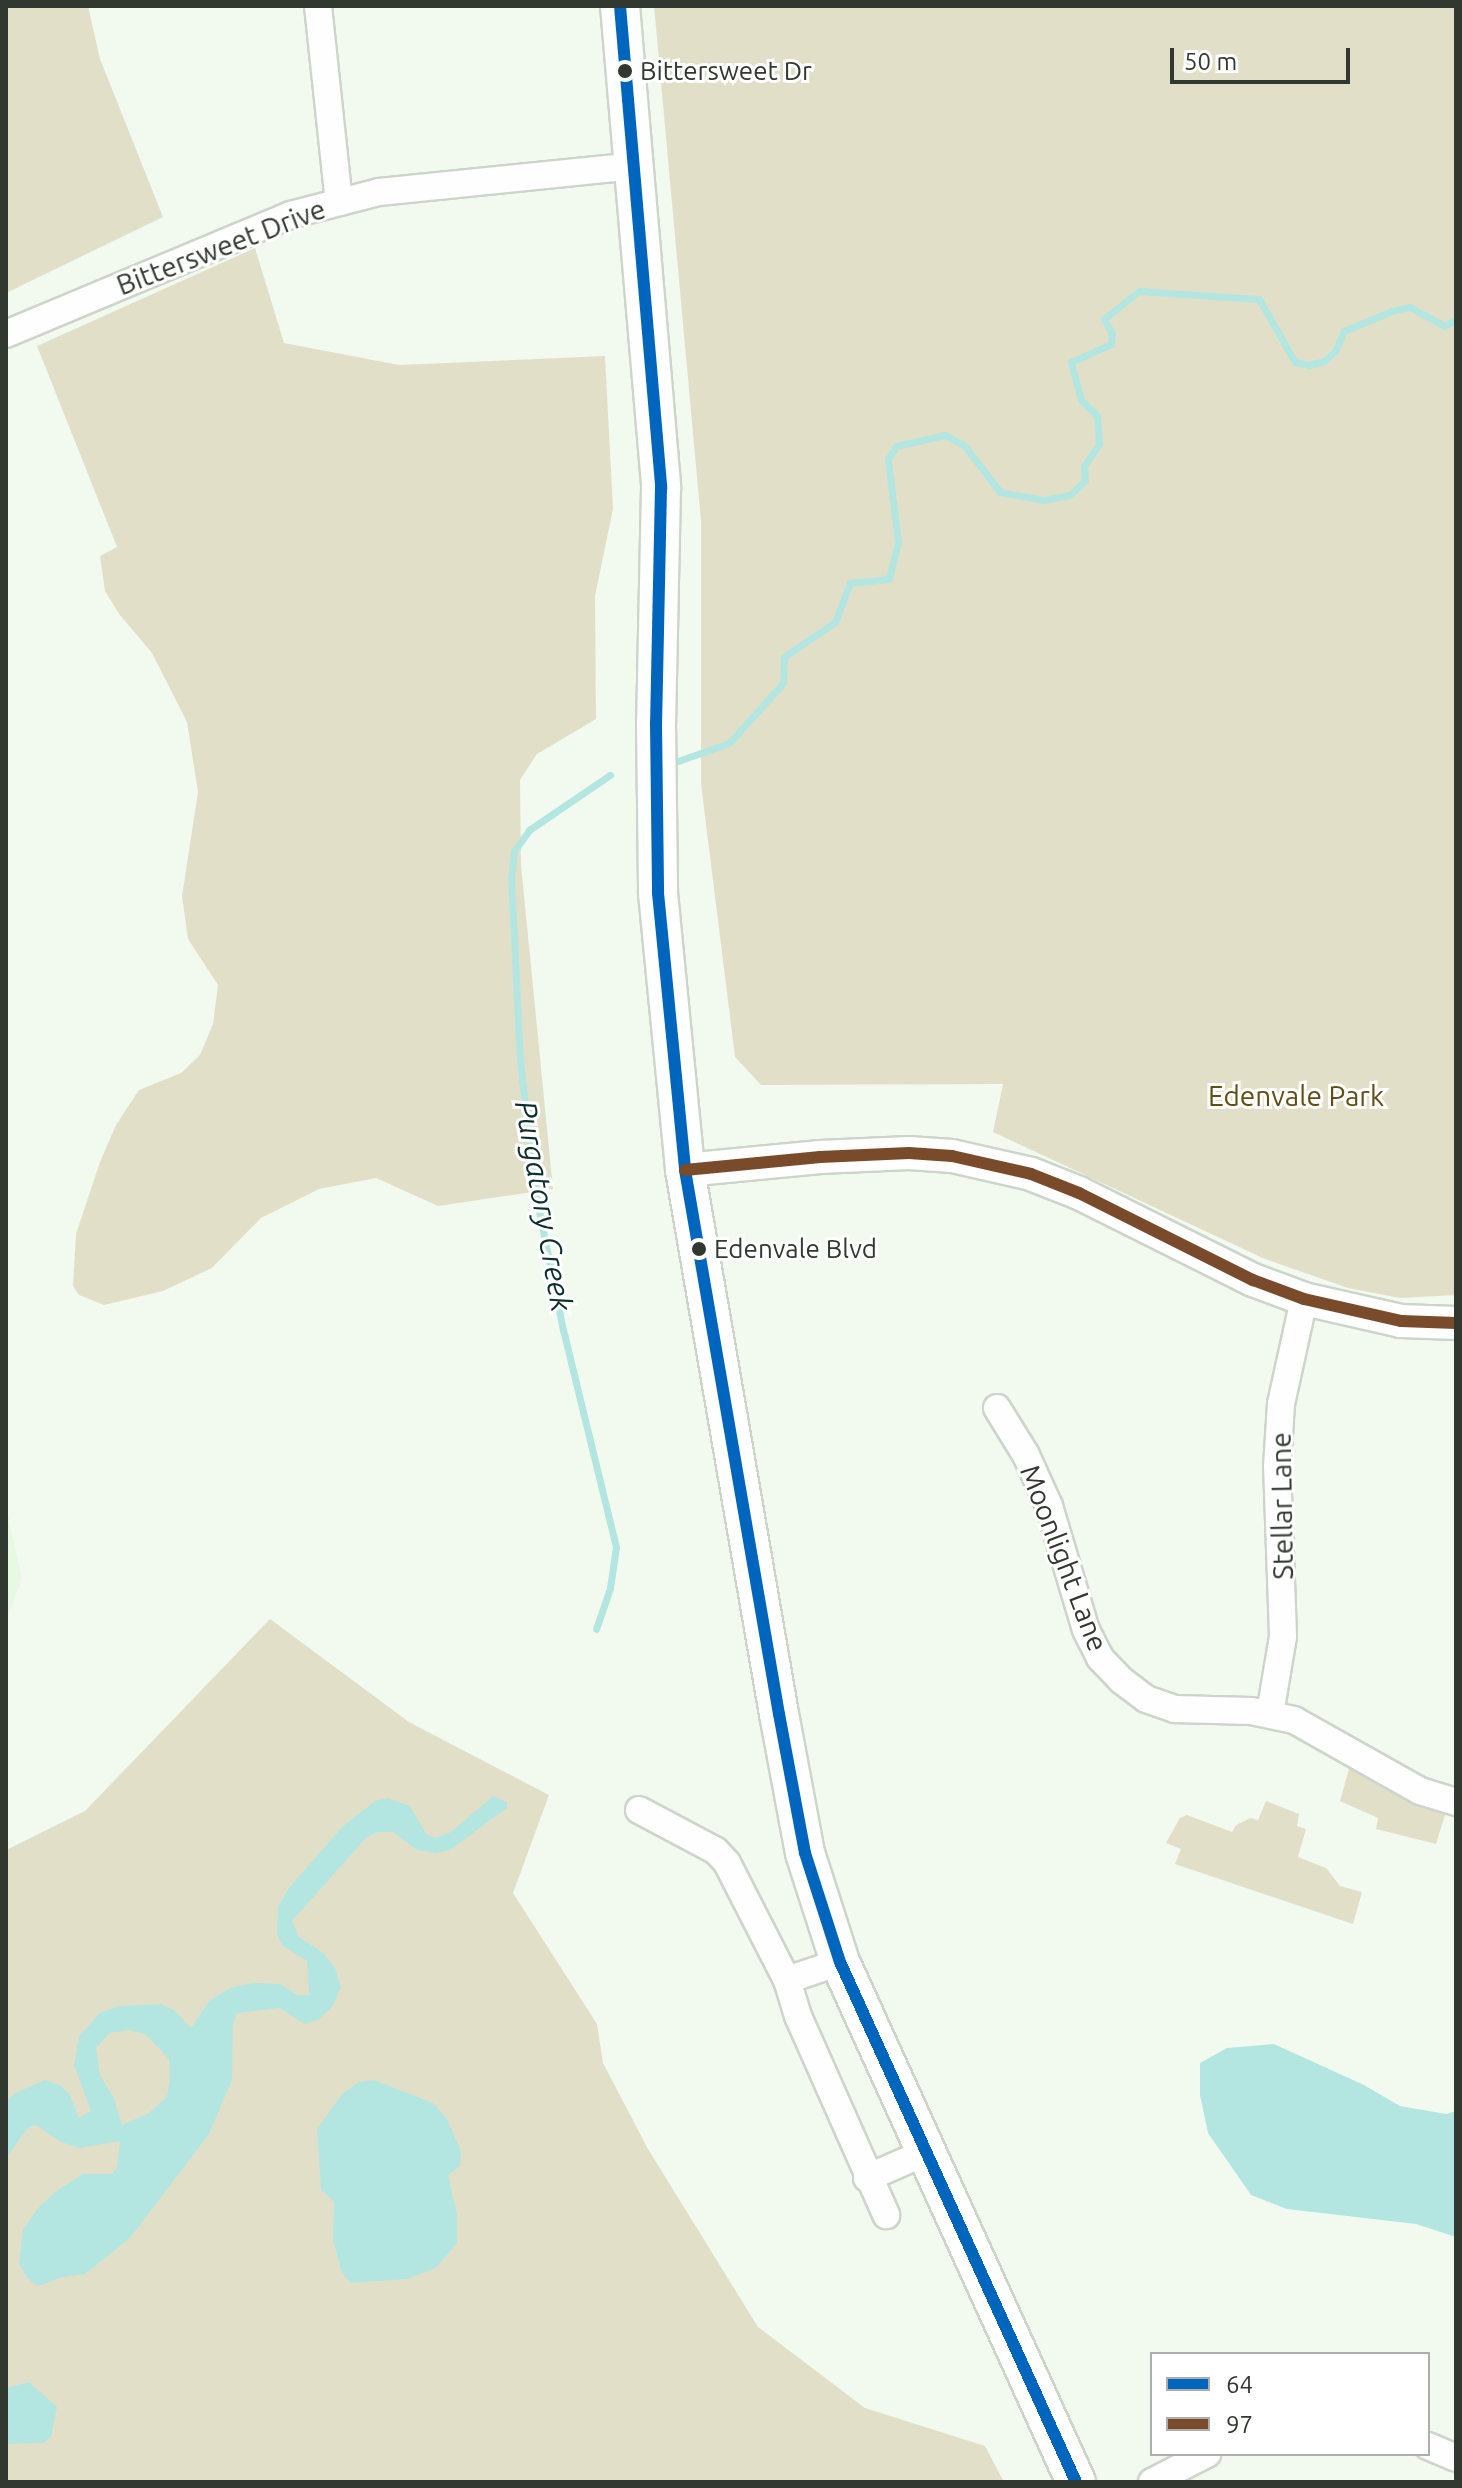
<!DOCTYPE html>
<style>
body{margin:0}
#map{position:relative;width:1462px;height:2488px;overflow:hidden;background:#f2faf0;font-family:Ubuntu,sans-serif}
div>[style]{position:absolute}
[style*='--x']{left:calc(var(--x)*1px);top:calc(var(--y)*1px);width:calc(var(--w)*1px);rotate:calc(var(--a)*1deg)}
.built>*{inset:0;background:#e7f9e3}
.green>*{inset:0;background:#e2dfc9}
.water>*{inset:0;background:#b4e6e1}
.stream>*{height:7px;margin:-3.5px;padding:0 3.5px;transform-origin:3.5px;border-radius:3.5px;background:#b4e6e1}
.roads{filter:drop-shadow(2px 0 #cdd5cb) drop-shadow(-2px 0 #cdd5cb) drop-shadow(0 2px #cdd5cb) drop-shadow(0 -2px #cdd5cb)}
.minor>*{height:26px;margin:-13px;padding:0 13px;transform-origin:13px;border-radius:13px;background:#fdfefd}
.tertiary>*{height:32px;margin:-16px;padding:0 16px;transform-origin:16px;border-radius:16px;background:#fdfefd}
.secondary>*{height:38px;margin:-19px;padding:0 19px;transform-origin:19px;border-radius:19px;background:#fdfefd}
.bus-1>*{height:12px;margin:-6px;padding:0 6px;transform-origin:6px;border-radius:6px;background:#0065bd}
.bus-2>*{height:12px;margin:-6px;padding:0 6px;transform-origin:6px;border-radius:6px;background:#7a4b2a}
.dots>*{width:22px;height:22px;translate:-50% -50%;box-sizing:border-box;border:4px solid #fff;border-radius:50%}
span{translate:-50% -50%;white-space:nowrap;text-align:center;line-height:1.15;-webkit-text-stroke:6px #fff;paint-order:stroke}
.bus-label{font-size:26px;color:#30382f}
.left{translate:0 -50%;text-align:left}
.street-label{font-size:28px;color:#30382f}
.park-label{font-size:28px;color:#624e12}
.water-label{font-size:30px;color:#0c2f2e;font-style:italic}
.frame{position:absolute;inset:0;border:8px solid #30382f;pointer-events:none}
.legend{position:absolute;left:1150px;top:2352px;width:280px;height:104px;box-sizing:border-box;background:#fff;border:2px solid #acafac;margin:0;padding:10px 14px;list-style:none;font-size:24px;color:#30382f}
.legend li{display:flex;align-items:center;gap:16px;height:40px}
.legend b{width:40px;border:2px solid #acafac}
.scale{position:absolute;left:1170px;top:48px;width:180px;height:36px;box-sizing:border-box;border:4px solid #30382f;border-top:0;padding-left:10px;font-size:24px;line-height:28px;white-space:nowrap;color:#30382f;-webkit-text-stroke:6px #fff;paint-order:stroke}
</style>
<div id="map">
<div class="built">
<i style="clip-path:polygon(6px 1506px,22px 1579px,6px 1622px)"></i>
</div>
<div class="green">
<i style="clip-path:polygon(6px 6px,88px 6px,100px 59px,163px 217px,6px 293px)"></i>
<i style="clip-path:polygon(654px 6px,1456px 6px,1456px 1295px,1400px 1298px,1348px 1288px,1265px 1259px,993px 1132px,1003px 1084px,761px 1085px,735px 1057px,701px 784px,701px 521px)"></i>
<i style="clip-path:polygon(255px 248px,284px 343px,399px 365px,605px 356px,613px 509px,595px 596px,596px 719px,537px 754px,520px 780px,521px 865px,553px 1189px,438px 1206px,376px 1178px,319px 1189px,261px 1218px,212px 1268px,163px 1291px,104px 1305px,79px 1295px,73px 1286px,76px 1234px,100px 1162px,116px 1125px,139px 1090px,181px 1073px,200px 1055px,213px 1024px,218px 985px,188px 939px,182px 896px,198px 792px,187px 722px,152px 653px,119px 614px,105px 591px,100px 556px,117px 547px,37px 346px)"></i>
<i style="clip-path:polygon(270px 1619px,409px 1722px,549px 1795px,513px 1893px,597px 2024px,603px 2063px,648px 2149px,758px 2327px,865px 2408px,985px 2446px,1004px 2482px,6px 2482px,6px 1850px,85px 1811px)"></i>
<i style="clip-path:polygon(1350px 1765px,1403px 1796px,1446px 1812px,1436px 1844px,1376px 1829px,1378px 1818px,1340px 1801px)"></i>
<i style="clip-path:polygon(1266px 1801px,1299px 1814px,1297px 1826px,1306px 1829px,1298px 1857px,1326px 1868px,1340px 1886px,1362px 1892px,1353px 1924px,1175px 1864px,1181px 1849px,1166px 1843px,1180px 1818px,1187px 1815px,1232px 1832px,1236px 1825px,1251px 1818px,1258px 1820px)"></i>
</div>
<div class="water">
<i style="clip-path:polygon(evenodd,493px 1796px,507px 1802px,507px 1808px,450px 1850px,436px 1853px,417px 1850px,393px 1832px,378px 1832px,366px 1838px,292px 1921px,299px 1937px,322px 1952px,335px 1968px,341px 1987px,332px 2007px,318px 2020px,305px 2024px,279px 2008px,237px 2013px,233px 2024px,232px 2080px,209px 2134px,130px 2238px,85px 2274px,63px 2277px,38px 2286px,27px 2278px,19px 2263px,23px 2230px,38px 2208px,59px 2189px,83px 2174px,112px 2174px,117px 2167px,120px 2141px,79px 2148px,61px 2142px,36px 2125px,28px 2128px,6px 2158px,6px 2102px,15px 2093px,45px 2080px,60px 2085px,69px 2093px,79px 2118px,91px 2111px,74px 2065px,79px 2036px,101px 2012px,119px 2006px,161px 2004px,174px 2010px,191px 2028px,209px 2001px,230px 1988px,252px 1983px,280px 1984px,298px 1995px,309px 1995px,307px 1961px,282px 1945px,277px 1934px,278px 1907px,288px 1889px,342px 1827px,375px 1801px,388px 1798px,410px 1806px,426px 1834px,435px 1838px,451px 1832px,493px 1796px,129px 2030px,145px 2034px,169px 2059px,170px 2076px,167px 2097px,149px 2113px,122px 2125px,114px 2098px,100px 2075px,96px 2048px,110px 2033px,129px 2030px)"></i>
<i style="clip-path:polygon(1274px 2044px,1364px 2085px,1400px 2106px,1446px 2114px,1456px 2111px,1456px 2237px,1416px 2224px,1287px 2209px,1251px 2195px,1208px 2133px,1200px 2095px,1200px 2063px,1227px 2048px)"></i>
<i style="clip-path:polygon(374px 2080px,433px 2103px,447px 2119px,461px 2151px,460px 2166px,448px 2175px,457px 2214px,457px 2243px,436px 2268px,407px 2279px,351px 2283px,342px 2273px,333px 2240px,334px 2202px,321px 2190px,317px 2129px,342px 2094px,359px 2082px)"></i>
<i style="clip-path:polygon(29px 2382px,57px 2407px,51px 2437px,43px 2443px,6px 2444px,6px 2388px)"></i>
</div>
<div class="stream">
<i style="--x:678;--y:761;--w:54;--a:-19.4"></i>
<i style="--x:729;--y:743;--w:81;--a:-48"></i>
<i style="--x:783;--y:683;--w:26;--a:-88"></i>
<i style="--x:784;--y:657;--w:62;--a:-34.5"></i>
<i style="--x:835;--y:622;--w:42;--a:-69"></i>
<i style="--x:850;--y:583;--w:39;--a:-6"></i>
<i style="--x:889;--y:579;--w:37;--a:-76"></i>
<i style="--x:898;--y:543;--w:85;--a:-96.8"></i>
<i style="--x:888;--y:459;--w:15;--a:-58"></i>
<i style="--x:896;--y:446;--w:50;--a:-12.7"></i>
<i style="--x:945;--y:435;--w:21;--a:28"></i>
<i style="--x:964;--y:445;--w:59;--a:52.5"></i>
<i style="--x:1000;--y:492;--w:44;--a:10.5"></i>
<i style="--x:1043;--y:500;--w:27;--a:-10"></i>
<i style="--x:1070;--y:495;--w:21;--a:-45"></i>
<i style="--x:1085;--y:480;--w:14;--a:-94"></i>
<i style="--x:1084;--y:466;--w:27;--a:-56"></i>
<i style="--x:1099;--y:444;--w:28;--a:-94"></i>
<i style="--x:1097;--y:416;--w:23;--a:-135"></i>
<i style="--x:1081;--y:400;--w:39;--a:-105"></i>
<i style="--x:1071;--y:362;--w:44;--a:-24.2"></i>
<i style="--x:1111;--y:344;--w:11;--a:-85"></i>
<i style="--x:1112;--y:333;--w:16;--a:-120"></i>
<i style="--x:1104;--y:319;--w:45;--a:-38.7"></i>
<i style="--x:1139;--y:291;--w:120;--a:3.8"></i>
<i style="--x:1259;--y:299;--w:73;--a:60.3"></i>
<i style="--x:1295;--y:362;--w:14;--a:12"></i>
<i style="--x:1309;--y:365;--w:16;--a:-15"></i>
<i style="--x:1324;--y:361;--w:15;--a:-42"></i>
<i style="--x:1335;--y:351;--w:22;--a:-66"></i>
<i style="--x:1344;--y:331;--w:52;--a:-22.6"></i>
<i style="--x:1392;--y:311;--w:18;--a:-13"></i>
<i style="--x:1410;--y:307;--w:39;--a:29"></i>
<i style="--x:1444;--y:326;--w:13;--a:-27"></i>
<i style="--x:596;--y:1629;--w:43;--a:-71.1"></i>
<i style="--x:610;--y:1588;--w:41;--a:-81.7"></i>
<i style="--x:616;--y:1547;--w:223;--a:-103.7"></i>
<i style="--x:563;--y:1330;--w:142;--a:-101.4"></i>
<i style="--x:535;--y:1191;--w:131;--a:-96.6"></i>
<i style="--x:520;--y:1061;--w:181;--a:-92.8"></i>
<i style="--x:511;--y:880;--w:29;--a:-84"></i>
<i style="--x:514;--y:851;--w:26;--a:-54"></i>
<i style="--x:529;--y:830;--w:98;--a:-34.2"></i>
</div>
<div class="roads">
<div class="minor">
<i style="--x:318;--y:6;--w:197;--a:83.9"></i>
<i style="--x:6;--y:334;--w:308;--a:-22.7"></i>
<i style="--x:290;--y:215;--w:92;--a:-14.5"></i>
<i style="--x:379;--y:192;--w:256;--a:-5.8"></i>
<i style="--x:997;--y:1408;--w:55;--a:58.3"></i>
<i style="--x:1026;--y:1455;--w:56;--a:65.7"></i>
<i style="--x:1049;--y:1506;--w:129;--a:73.4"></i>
<i style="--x:1086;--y:1630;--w:31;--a:63"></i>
<i style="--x:1100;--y:1658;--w:30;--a:46"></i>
<i style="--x:1121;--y:1680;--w:31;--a:37"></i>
<i style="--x:1146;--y:1699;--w:31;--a:19"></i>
<i style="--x:1175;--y:1709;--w:76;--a:1.5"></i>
<i style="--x:1251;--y:1711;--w:44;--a:11.8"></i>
<i style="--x:1294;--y:1720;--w:145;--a:29.4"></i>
<i style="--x:1420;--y:1791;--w:38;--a:17"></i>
<i style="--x:1270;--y:1714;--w:79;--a:-80.5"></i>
<i style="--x:1283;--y:1636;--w:169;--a:-92"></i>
<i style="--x:1277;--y:1467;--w:63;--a:-86.4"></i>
<i style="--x:1281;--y:1404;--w:107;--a:-77.6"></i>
<i style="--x:639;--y:1810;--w:87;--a:28"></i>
<i style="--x:716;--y:1851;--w:16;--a:47"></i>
<i style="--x:727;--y:1863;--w:131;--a:62.9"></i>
<i style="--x:787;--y:1980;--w:56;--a:-18.8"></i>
<i style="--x:787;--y:1980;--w:38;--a:73"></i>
<i style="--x:798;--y:2016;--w:218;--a:66.1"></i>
<i style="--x:867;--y:2178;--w:62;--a:-23.7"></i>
<i style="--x:1428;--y:2446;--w:30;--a:23"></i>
<i style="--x:1152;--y:2482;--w:62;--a:-27"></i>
</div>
<div class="tertiary">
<i style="--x:685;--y:1170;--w:136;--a:-5.5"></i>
<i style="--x:820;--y:1157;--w:89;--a:-2.6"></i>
<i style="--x:909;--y:1153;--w:43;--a:4"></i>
<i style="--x:952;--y:1156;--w:81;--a:12.8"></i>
<i style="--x:1031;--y:1174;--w:52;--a:21.6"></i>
<i style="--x:1079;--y:1193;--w:195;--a:26.6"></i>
<i style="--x:1253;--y:1280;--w:54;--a:20.4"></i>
<i style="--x:1304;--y:1299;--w:99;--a:12.8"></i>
<i style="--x:1401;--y:1321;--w:55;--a:2.1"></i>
</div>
<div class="secondary">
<i style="--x:620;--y:6;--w:484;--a:85.1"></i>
<i style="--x:661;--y:488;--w:235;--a:91.2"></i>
<i style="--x:656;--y:723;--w:170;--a:89.3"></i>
<i style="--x:658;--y:893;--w:278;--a:84.4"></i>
<i style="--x:685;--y:1170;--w:552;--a:80.2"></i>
<i style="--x:779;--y:1714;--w:141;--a:79.4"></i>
<i style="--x:805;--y:1853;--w:114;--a:72.2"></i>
<i style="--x:840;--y:1962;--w:571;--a:65.59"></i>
</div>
</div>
<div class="bus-1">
<i style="--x:620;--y:6;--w:484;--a:85.1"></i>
<i style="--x:661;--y:488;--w:235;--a:91.2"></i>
<i style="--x:656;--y:723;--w:170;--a:89.3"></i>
<i style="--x:658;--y:893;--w:278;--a:84.4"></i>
<i style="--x:685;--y:1170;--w:552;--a:80.2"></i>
<i style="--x:779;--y:1714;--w:141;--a:79.4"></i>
<i style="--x:805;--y:1853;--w:114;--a:72.2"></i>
<i style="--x:840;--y:1962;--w:571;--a:65.59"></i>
</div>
<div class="bus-2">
<i style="--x:685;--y:1170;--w:136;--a:-5.5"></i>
<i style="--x:820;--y:1157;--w:89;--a:-2.6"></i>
<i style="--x:909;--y:1153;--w:43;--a:4"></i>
<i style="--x:952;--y:1156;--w:81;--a:12.8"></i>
<i style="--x:1031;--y:1174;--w:52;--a:21.6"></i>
<i style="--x:1079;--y:1193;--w:195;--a:26.6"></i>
<i style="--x:1253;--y:1280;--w:54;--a:20.4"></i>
<i style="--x:1304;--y:1299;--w:99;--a:12.8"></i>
<i style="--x:1401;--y:1321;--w:55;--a:2.1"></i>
</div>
<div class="dots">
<i style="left:625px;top:71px;background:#30382f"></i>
<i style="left:699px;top:1249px;background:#30382f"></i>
</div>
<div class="bus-label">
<span class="left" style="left:640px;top:71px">Bittersweet Dr</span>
<span class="left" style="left:714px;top:1249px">Edenvale Blvd</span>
</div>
<div class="street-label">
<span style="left:221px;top:247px;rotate:-21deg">Bittersweet Drive</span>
<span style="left:1282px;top:1506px;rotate:-91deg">Stellar Lane</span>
<span style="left:1064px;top:1558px;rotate:69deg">Moonlight Lane</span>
</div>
<div class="park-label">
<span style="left:1296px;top:1096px">Edenvale Park</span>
</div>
<div class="water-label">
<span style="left:544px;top:1206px;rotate:80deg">Purgatory Creek</span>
</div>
<div class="frame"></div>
<ul class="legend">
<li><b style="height:10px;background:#0065bd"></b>64</li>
<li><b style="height:10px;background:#7a4b2a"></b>97</li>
</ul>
<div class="scale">50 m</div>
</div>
